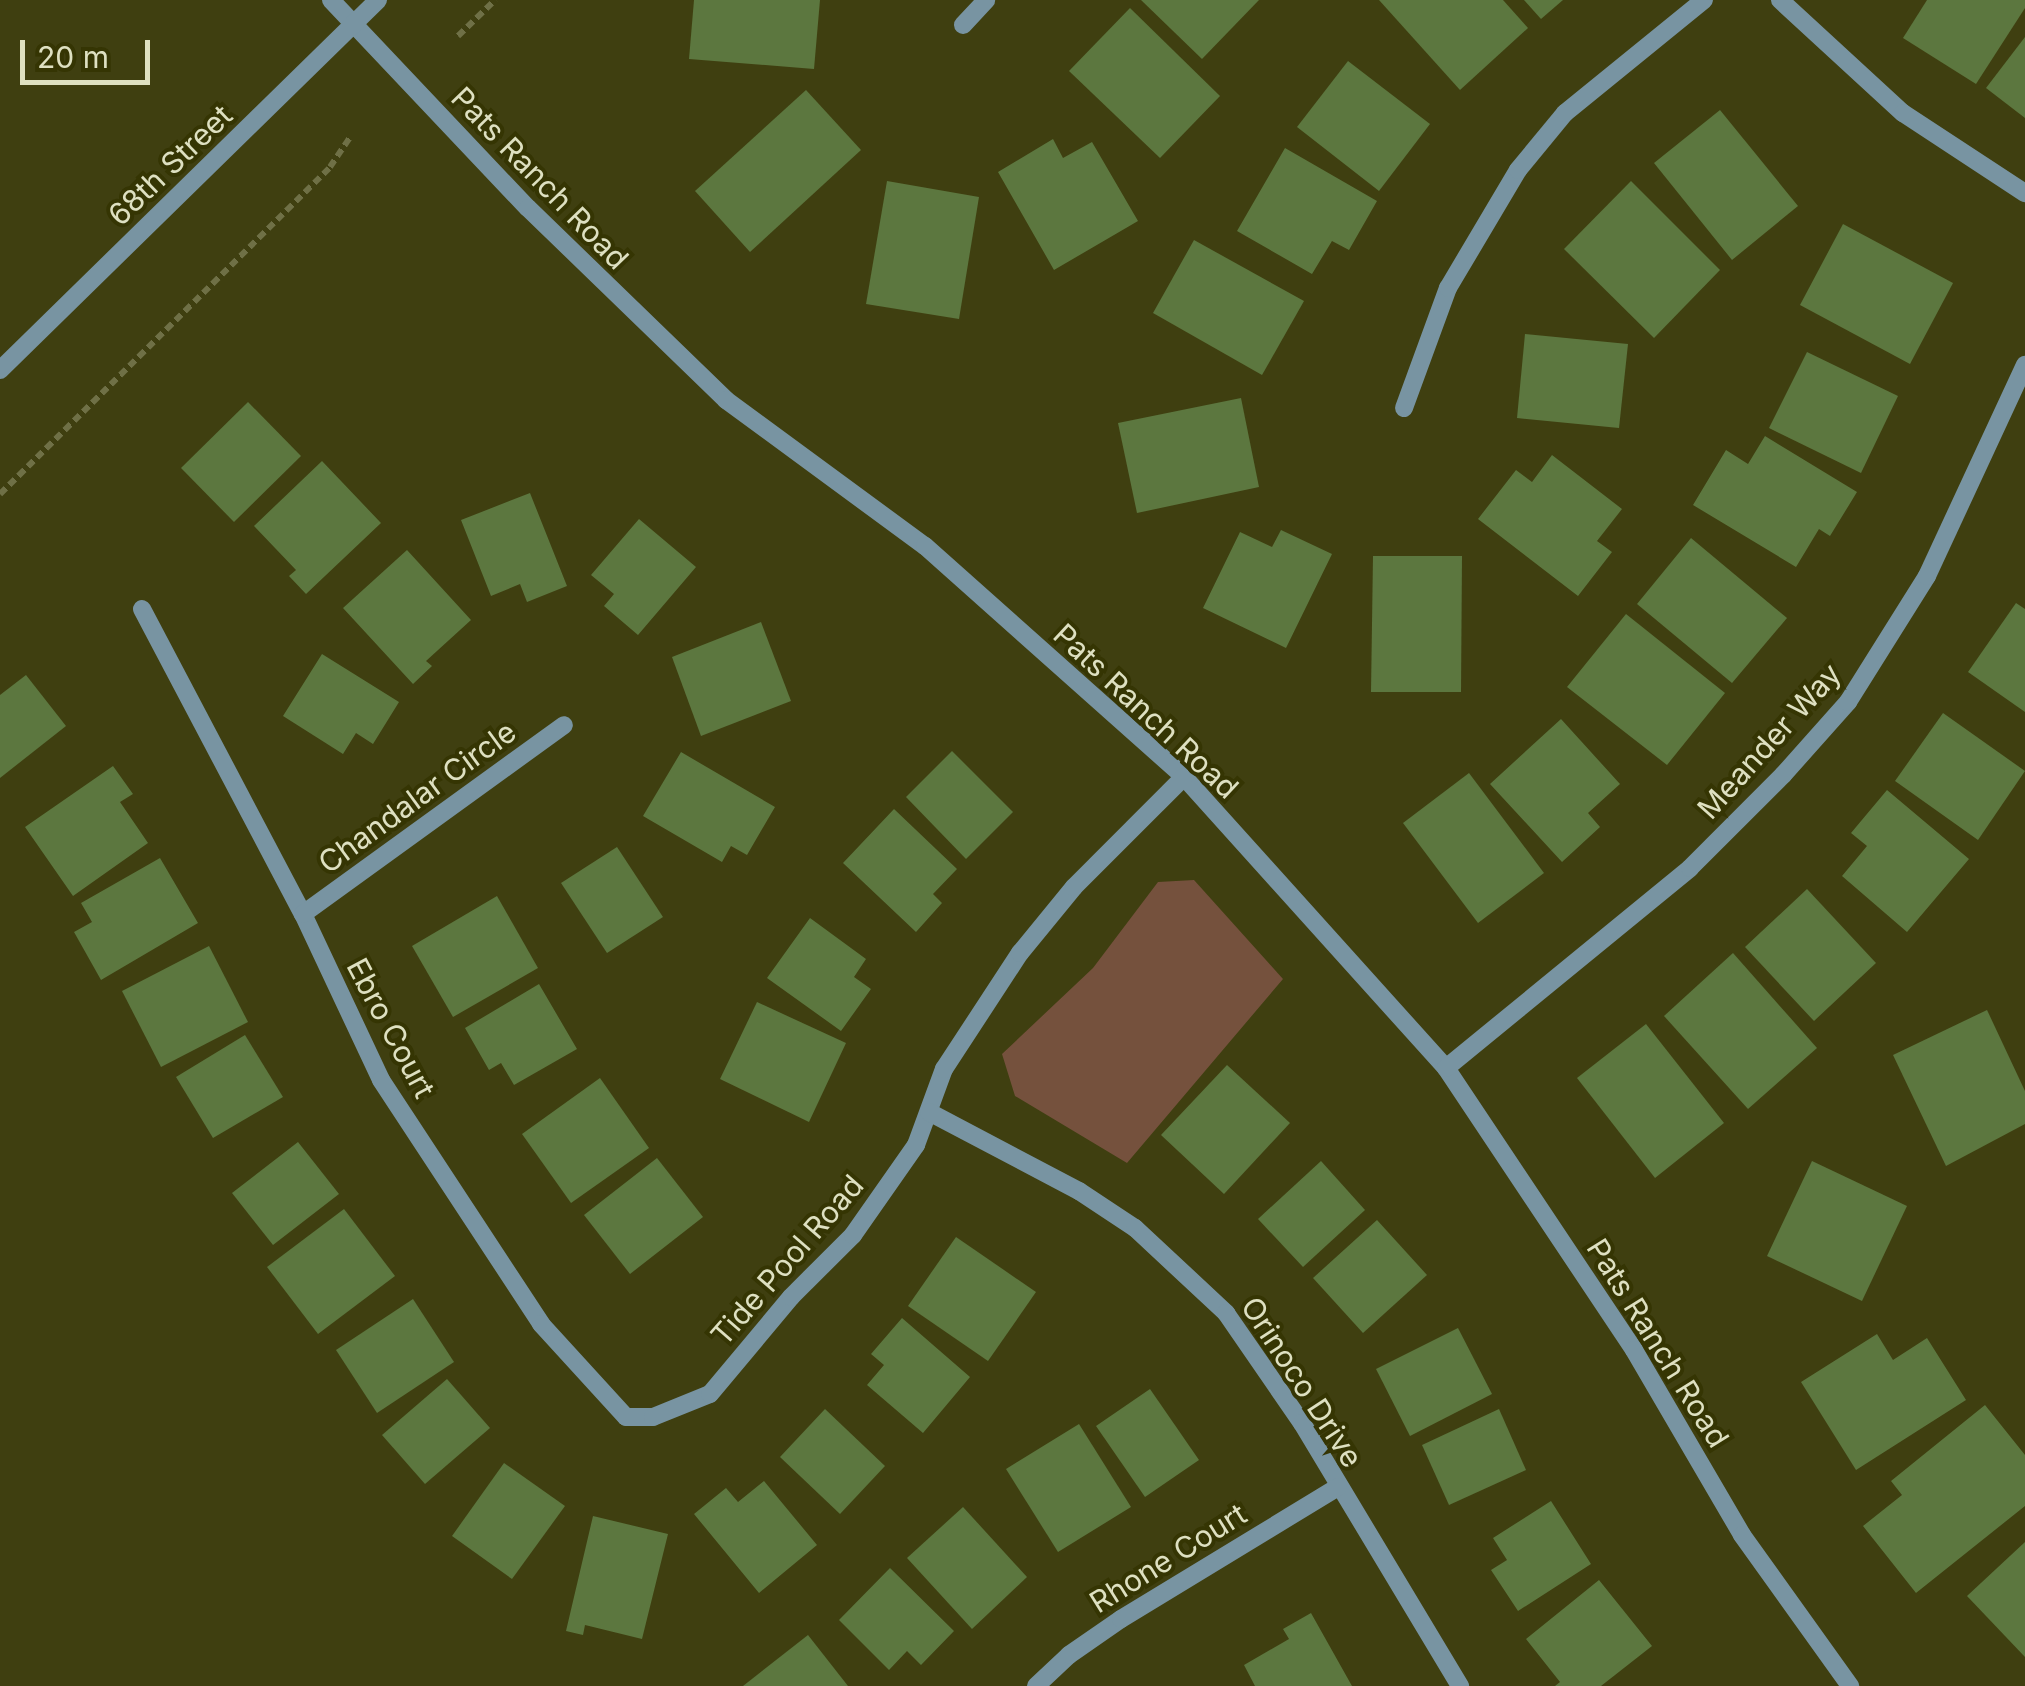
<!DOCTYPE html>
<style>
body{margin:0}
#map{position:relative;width:2025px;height:1686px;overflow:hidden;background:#3f3f10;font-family:Inter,sans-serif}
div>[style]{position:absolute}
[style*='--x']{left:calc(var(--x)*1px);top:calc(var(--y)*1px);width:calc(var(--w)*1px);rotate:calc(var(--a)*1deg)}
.green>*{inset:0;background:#75513d}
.building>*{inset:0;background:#5c773f}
.path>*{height:6px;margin-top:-3px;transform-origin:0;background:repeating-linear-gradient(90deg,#6f7046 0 8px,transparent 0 13px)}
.minor>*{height:18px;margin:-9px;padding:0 9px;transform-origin:9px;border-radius:9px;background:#7894a2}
span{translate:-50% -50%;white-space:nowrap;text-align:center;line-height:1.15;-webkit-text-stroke:8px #353503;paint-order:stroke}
.street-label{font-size:30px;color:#dee0c1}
.scale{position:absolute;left:20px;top:40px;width:130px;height:45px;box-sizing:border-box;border:5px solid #dee0c1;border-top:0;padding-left:12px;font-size:30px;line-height:35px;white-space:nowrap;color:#dee0c1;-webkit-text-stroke:8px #353503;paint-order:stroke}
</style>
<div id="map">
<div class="green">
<i style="clip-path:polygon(1194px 880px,1283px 979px,1127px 1163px,1015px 1096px,1002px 1054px,1093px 968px,1158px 882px)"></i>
</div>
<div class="building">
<i style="clip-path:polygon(694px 0,820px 0,814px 69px,689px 59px)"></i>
<i style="clip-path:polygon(1141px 0,1259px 0,1202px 59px)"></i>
<i style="clip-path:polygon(1379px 0,1503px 0,1528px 28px,1460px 90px)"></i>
<i style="clip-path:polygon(1524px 0,1563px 0,1541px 19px)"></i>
<i style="clip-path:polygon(1927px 0,2025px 0,2025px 8px,1976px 84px,1903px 38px)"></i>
<i style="clip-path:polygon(1130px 8px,1220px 96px,1160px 158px,1069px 71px)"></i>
<i style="clip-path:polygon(2025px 37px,2025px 118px,1986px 88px)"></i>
<i style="clip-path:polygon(1348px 61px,1430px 124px,1379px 191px,1297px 127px)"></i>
<i style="clip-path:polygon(806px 90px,861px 150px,750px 252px,695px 191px)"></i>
<i style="clip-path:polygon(1720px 110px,1798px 206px,1732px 260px,1654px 163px)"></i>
<i style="clip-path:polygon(1053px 139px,1063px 158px,1092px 142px,1138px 221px,1054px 270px,998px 172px)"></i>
<i style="clip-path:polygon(1285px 148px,1377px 201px,1349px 250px,1332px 241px,1312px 274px,1237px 231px)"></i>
<i style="clip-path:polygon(887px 181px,979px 197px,959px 319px,866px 304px)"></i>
<i style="clip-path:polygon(1631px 181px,1720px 270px,1654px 338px,1564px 249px)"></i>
<i style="clip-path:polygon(1843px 224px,1953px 283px,1910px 364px,1800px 305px)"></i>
<i style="clip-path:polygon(1194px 240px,1304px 301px,1262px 375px,1153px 313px)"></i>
<i style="clip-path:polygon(1525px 334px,1628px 344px,1619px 428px,1517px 418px)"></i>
<i style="clip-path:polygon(1807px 352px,1898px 396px,1861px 473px,1769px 428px)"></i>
<i style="clip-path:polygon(1241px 398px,1259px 487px,1137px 513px,1118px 423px)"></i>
<i style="clip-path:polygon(248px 402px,301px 456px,234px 522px,181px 468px)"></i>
<i style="clip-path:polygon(1765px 436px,1857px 492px,1830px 536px,1819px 529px,1796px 567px,1693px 505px,1726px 450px,1748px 464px)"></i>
<i style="clip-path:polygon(1552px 455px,1622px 509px,1597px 541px,1612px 552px,1578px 596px,1478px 519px,1516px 470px,1532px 482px)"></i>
<i style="clip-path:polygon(322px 461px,381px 523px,306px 594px,289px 576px,296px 570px,254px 526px)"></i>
<i style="clip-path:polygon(530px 493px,567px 586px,527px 602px,520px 584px,491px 596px,461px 520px)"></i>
<i style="clip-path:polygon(639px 519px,696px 567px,638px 635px,604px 606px,614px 594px,591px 575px)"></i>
<i style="clip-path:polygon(1281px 530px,1332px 554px,1286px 648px,1203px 608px,1240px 532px,1272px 547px)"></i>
<i style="clip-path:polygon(1691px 538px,1787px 618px,1732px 683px,1637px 604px)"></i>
<i style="clip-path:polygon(407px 550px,471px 620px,426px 661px,432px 666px,413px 684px,343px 608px)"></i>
<i style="clip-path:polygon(1373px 556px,1462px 556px,1461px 692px,1371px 692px)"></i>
<i style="clip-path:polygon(2016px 603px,2025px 609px,2025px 712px,1968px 672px)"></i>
<i style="clip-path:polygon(1626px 614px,1725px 693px,1667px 765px,1567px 687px)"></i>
<i style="clip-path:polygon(761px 622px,791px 701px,701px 736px,672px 657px)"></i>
<i style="clip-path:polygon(322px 654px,399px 702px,373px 744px,356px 733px,343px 754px,283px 716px)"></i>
<i style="clip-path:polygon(26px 675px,66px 726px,0 778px,0 695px)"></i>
<i style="clip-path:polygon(1943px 713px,2025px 771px,1978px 840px,1895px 781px)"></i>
<i style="clip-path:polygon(1561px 719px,1620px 784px,1588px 813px,1600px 827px,1562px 862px,1490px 784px)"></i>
<i style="clip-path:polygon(952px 751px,1013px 812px,966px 859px,906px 797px)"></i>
<i style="clip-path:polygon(681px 752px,775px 807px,747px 855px,731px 846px,722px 862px,643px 816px)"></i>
<i style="clip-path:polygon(113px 766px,133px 794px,120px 802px,148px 843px,73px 896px,25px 827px)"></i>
<i style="clip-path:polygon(1469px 773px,1544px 873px,1478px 923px,1403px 823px)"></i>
<i style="clip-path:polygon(1887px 790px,1969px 859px,1907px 932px,1842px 876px,1867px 846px,1851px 833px)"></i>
<i style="clip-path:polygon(894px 809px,957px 869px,933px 894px,942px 903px,916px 932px,843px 863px)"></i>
<i style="clip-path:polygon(617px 847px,663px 917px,607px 953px,561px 883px)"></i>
<i style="clip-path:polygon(160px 858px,198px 923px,101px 980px,74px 932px,92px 922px,81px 903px)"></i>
<i style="clip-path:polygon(1807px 889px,1876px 963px,1814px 1021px,1745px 947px)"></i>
<i style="clip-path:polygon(497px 896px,538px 968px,453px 1017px,412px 946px)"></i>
<i style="clip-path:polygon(810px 918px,866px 959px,854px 977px,871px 989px,841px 1031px,767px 978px)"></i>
<i style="clip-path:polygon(209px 946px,248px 1022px,161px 1067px,122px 991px)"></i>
<i style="clip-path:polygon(1733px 953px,1817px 1048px,1748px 1109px,1664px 1016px)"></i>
<i style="clip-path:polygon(539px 984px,577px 1049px,514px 1085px,501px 1063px,489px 1070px,465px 1028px)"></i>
<i style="clip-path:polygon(757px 1002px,846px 1043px,809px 1122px,720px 1079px)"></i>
<i style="clip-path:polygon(1987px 1010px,2025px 1091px,2025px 1124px,1946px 1166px,1893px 1055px)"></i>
<i style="clip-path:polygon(1646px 1024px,1724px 1123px,1655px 1178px,1577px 1078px)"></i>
<i style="clip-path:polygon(245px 1035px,283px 1097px,213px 1138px,176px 1077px)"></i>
<i style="clip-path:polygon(1227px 1065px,1290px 1123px,1224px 1194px,1161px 1135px)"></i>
<i style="clip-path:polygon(600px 1078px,649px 1148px,571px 1203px,522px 1134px)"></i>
<i style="clip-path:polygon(298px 1142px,339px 1194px,273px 1245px,232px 1193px)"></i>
<i style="clip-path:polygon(657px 1158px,703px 1217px,630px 1274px,584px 1215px)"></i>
<i style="clip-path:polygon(1321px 1161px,1365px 1210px,1303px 1267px,1258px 1219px)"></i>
<i style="clip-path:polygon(1812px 1161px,1907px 1206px,1862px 1301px,1767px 1256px)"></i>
<i style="clip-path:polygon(344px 1209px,395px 1276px,318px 1334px,267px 1267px)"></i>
<i style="clip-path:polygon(1377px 1220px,1427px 1275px,1363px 1333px,1313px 1278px)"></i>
<i style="clip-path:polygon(956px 1237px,1036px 1292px,988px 1361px,908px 1306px)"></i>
<i style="clip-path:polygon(413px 1299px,454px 1362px,377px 1413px,336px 1350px)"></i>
<i style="clip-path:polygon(902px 1318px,970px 1377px,923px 1433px,867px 1385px,884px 1365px,871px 1354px)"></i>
<i style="clip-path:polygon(1458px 1328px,1492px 1394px,1410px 1436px,1376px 1369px)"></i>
<i style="clip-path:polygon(1877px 1334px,1893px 1360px,1927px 1338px,1966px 1400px,1856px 1470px,1801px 1382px)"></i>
<i style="clip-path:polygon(447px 1379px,490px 1428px,425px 1484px,382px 1435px)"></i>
<i style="clip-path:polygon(1150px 1389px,1199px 1460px,1145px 1497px,1096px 1426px)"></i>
<i style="clip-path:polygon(1985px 1405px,2025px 1455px,2025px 1506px,1916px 1593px,1863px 1526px,1902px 1495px,1891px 1481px)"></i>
<i style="clip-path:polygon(825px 1409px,885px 1466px,840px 1514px,780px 1457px)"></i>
<i style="clip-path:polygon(1499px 1409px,1526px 1470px,1449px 1505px,1422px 1445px)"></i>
<i style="clip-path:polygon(1079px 1424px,1131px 1507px,1058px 1552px,1006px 1469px)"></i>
<i style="clip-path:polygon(504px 1463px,565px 1506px,512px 1579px,452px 1536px)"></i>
<i style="clip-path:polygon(764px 1481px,817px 1545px,759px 1593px,694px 1514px,726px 1488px,738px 1502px)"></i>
<i style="clip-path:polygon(1551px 1501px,1591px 1564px,1518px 1611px,1491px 1570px,1507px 1560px,1493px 1538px)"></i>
<i style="clip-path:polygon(963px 1507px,1027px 1577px,972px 1629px,907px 1558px)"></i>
<i style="clip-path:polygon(593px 1516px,668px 1534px,642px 1639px,585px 1625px,583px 1635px,566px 1631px)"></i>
<i style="clip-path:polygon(2025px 1542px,2025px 1657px,1967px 1596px)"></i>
<i style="clip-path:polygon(890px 1568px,954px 1631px,921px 1665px,907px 1651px,889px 1670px,839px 1620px)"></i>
<i style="clip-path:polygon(1599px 1580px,1652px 1646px,1601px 1686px,1555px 1686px,1560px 1682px,1526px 1639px)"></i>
<i style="clip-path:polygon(1311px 1613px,1352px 1686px,1255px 1686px,1244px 1665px,1289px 1639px,1283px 1629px)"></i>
<i style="clip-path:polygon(808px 1635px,848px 1686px,743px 1686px)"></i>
</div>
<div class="path">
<i style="--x:458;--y:36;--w:52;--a:-44.2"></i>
<i style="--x:0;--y:494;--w:465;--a:-44.7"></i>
<i style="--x:330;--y:167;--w:36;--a:-56"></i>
</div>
<div class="minor">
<i style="--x:331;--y:0;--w:286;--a:46.6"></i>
<i style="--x:528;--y:208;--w:276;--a:44.1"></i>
<i style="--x:726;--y:400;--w:247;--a:36.3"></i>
<i style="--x:925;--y:546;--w:347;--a:41.7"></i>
<i style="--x:1184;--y:777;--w:392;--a:48"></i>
<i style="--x:1446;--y:1068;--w:339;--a:56.3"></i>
<i style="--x:1634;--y:1350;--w:214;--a:59.7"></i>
<i style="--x:1742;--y:1535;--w:186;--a:54.4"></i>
<i style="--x:1780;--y:0;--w:167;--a:42.6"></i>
<i style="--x:1903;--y:113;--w:146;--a:33.3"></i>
<i style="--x:963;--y:25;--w:34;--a:-47"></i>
<i style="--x:0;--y:370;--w:529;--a:-44.39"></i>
<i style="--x:1404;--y:408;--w:128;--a:-69.9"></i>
<i style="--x:1448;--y:288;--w:137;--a:-59.3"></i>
<i style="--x:1518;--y:170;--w:74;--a:-50.5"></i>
<i style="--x:1565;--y:113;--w:179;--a:-39.1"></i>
<i style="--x:142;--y:609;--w:345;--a:62.2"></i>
<i style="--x:303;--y:914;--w:183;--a:64.8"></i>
<i style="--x:381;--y:1080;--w:292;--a:56.7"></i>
<i style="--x:541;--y:1324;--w:126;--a:47.6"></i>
<i style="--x:626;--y:1417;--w:27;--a:0"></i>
<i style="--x:653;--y:1417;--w:61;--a:-22"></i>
<i style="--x:710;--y:1394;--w:126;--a:-50.1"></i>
<i style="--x:791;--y:1297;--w:88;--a:-45"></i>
<i style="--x:853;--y:1235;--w:110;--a:-55"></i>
<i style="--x:916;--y:1145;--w:81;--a:-69.8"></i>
<i style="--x:944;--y:1069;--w:139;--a:-56.8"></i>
<i style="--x:1020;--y:953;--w:85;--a:-50.7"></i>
<i style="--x:1074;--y:887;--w:156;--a:-45"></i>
<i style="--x:303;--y:914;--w:322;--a:-35.9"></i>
<i style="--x:1446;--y:1068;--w:315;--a:-39.3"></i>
<i style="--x:1690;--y:868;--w:132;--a:-45"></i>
<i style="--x:1783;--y:775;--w:98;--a:-48.3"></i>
<i style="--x:1848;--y:702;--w:149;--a:-57.9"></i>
<i style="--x:1927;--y:576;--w:233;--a:-65.1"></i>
<i style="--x:929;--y:1112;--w:170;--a:27.8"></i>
<i style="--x:1079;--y:1191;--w:67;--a:33.5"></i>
<i style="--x:1135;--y:1228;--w:125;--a:43"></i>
<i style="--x:1226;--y:1313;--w:134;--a:55.4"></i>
<i style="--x:1302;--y:1423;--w:307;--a:59"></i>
<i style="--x:1036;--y:1686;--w:45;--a:-43.2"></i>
<i style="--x:1069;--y:1655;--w:63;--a:-34.7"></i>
<i style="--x:1121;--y:1619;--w:254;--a:-31.3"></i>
</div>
<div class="street-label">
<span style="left:170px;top:165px;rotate:-44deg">68th Street</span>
<span style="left:540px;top:178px;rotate:46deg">Pats Ranch Road</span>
<span style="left:1146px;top:711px;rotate:43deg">Pats Ranch Road</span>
<span style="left:1769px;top:741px;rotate:-48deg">Meander Way</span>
<span style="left:417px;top:797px;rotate:-36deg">Chandalar Circle</span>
<span style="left:391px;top:1028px;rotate:62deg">Ebro Court</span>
<span style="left:787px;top:1260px;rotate:-49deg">Tide Pool Road</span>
<span style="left:1658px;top:1343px;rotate:58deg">Pats Ranch Road</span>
<span style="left:1302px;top:1382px;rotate:57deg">Orinoco Drive</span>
<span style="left:1168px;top:1558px;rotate:-32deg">Rhone Court</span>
</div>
<div class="scale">20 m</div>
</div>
